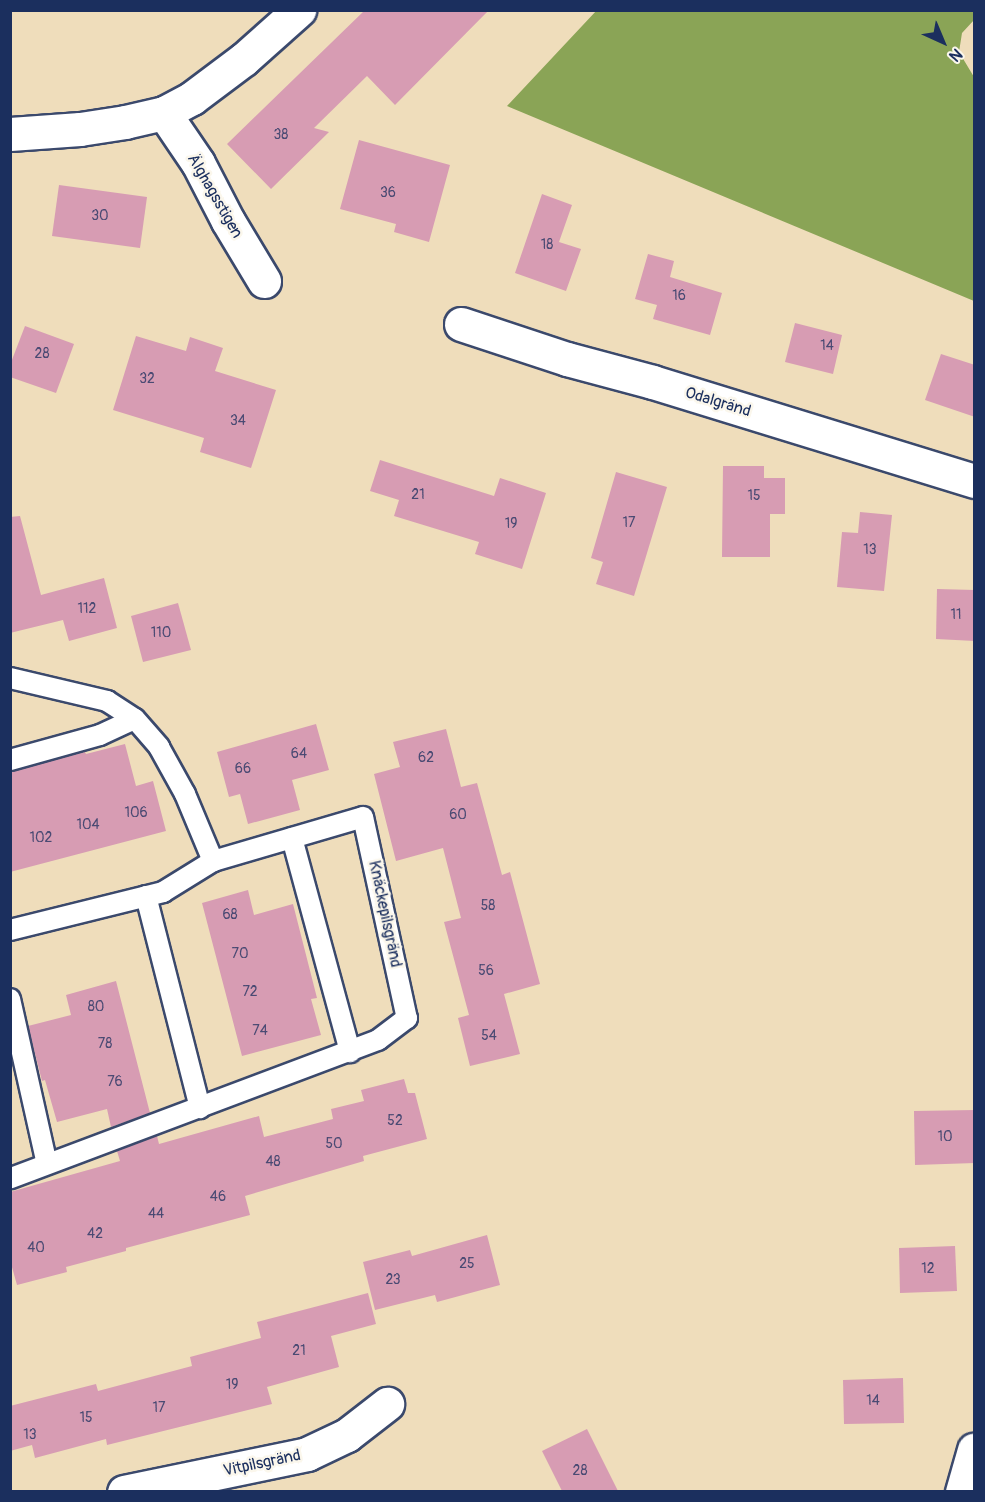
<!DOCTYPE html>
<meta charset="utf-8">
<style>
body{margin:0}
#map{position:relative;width:985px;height:1502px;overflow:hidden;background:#efddbb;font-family:Pangolin,sans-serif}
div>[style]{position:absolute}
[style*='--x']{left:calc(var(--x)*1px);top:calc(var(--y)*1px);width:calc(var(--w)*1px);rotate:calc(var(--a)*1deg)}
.forest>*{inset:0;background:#8aa456}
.building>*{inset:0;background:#d79cb3}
.roads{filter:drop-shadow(2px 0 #3b496c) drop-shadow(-2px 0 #3b496c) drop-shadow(0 2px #3b496c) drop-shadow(0 -2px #3b496c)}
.lane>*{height:20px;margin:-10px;padding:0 10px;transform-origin:10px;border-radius:10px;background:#fff}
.street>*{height:33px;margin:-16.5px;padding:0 16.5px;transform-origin:16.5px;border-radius:16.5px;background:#fff}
span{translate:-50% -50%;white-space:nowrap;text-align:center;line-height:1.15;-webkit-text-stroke:5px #fbf7ec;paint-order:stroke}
.number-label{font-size:14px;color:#4a4a73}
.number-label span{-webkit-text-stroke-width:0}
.street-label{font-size:16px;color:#1b2f5e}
.frame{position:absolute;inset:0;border:12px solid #1b2f5e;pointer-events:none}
.north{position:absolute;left:913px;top:12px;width:60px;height:60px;-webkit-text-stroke:4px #fbf7ec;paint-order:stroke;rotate:136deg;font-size:16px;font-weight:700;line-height:24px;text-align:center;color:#1b2f5e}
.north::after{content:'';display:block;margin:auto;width:21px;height:27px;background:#1b2f5e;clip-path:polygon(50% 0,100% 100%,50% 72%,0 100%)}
</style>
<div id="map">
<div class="forest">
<i style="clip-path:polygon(597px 10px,974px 11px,974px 20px,962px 33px,959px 52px,974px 77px,974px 301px,507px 106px)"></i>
</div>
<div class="building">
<i style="clip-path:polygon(365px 10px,489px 10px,395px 105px,367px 76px,314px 128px,329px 132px,271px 189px,227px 144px)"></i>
<i style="clip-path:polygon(359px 140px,450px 165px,429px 242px,394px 232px,396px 224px,340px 209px)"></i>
<i style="clip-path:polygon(59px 185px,147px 197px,140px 248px,52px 236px)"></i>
<i style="clip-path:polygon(542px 194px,572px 205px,559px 242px,581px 249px,566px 291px,515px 273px)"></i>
<i style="clip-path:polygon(648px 254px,674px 261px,670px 277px,722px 293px,710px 335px,653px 319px,657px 305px,635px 299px)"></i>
<i style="clip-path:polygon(795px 323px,842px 335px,833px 374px,785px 362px)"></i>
<i style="clip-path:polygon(25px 326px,74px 344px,56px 393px,10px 377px,10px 365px)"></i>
<i style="clip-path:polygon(136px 336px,186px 351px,190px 337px,223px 348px,215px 371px,276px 390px,251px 468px,200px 452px,204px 438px,113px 410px)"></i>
<i style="clip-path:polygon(941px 354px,975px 365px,975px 417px,925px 400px)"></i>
<i style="clip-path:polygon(380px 460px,494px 496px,500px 478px,546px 493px,522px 569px,475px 554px,479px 542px,394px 516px,399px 500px,370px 491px)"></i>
<i style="clip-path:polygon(723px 466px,764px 466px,764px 478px,785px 478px,785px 514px,770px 514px,770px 557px,722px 557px)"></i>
<i style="clip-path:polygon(616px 472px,667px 487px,634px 596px,596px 584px,603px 562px,591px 558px)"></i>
<i style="clip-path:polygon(860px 512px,892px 515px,884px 591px,837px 587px,842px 532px,858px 533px)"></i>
<i style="clip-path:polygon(20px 516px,41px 595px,104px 578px,117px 628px,69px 641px,63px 620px,10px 633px,10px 517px)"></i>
<i style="clip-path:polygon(937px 589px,975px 590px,975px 641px,936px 639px)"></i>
<i style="clip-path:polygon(178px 603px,191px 650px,143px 662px,131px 616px)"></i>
<i style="clip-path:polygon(316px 724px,329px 770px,292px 780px,300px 810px,248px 824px,240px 794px,229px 797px,217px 752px)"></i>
<i style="clip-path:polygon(446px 729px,461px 787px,477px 783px,502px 875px,510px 872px,540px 984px,504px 994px,520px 1054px,470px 1066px,458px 1018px,469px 1015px,444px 922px,461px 918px,443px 848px,396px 861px,374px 774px,400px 767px,393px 742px)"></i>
<i style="clip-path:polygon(125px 744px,136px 786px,153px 781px,166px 831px,10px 872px,10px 772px,85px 752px,86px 754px)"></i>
<i style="clip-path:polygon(248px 890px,254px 915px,293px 904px,317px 998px,311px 999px,321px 1035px,242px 1056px,202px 903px)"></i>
<i style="clip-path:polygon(116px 981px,150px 1113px,111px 1127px,107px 1109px,57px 1122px,45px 1080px,42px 1081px,28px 1026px,71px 1015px,66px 995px)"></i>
<i style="clip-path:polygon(404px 1079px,408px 1093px,415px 1093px,427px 1139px,363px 1156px,364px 1161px,245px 1196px,250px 1215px,126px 1248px,126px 1251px,66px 1267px,67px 1272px,17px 1285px,10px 1260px,10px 1192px,120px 1161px,117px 1151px,157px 1136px,159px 1144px,259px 1116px,264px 1137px,333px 1119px,331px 1109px,364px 1101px,361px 1090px)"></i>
<i style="clip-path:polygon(975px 1110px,975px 1163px,915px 1165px,914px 1111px)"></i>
<i style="clip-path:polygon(487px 1235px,500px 1285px,437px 1302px,435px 1295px,375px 1310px,363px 1262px,410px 1250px,412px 1256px)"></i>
<i style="clip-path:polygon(955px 1246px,957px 1291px,900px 1293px,899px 1248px)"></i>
<i style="clip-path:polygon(368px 1293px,376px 1324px,331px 1336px,339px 1367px,267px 1387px,272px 1404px,107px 1445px,106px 1439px,35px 1458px,32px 1445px,10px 1451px,10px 1406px,96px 1384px,98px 1391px,192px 1366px,190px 1357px,261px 1338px,257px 1322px)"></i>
<i style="clip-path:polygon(903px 1378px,904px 1423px,844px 1424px,843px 1380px)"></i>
<i style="clip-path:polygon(587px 1429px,618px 1491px,562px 1491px,542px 1451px)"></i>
</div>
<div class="roads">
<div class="lane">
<i style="--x:10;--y:678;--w:100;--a:13.3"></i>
<i style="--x:107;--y:701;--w:33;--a:33"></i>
<i style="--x:135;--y:719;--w:37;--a:49"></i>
<i style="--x:159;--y:747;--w:54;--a:61"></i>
<i style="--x:185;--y:794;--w:73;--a:67.3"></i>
<i style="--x:10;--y:760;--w:93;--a:-15.5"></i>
<i style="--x:100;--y:735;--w:38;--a:-25"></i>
<i style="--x:292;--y:838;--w:222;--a:74.8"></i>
<i style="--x:146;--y:896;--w:219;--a:75.7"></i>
<i style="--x:10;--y:930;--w:158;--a:-13.9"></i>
<i style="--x:163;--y:892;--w:59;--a:-31.8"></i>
<i style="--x:213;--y:861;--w:156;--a:-16.3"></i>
<i style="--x:363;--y:817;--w:206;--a:77.7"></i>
<i style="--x:407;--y:1018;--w:36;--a:143"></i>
<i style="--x:378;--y:1040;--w:393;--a:159.4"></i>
<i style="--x:10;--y:999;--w:169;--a:77.4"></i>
</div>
<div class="street">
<i style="--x:164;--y:113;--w:60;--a:55.8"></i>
<i style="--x:198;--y:163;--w:65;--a:62.7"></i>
<i style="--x:228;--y:221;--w:70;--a:59"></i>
<i style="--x:10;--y:134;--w:70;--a:-4.1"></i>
<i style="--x:80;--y:129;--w:46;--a:-8.8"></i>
<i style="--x:125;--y:122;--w:40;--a:-13"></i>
<i style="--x:164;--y:113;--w:32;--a:-28"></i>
<i style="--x:192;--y:98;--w:65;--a:-36.9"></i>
<i style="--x:244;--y:59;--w:74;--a:-41.7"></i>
<i style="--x:461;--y:324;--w:112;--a:18.3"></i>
<i style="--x:567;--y:359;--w:89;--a:15"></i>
<i style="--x:653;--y:382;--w:336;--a:17.1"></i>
<i style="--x:124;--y:1492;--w:187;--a:-11.7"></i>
<i style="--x:307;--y:1454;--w:44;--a:-25.4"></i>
<i style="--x:347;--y:1435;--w:51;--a:-37.8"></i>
<i style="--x:962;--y:1492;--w:44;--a:-74.1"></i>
</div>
</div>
<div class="number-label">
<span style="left:281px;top:135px">38</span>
<span style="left:388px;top:193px">36</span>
<span style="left:100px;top:216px">30</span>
<span style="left:547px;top:245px">18</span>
<span style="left:679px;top:296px">16</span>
<span style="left:827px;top:346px">14</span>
<span style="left:42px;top:354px">28</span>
<span style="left:147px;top:379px">32</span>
<span style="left:238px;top:421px">34</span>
<span style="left:418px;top:495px">21</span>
<span style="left:754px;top:496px">15</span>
<span style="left:629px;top:523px">17</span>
<span style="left:511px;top:524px">19</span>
<span style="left:870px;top:550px">13</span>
<span style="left:87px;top:609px">112</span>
<span style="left:956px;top:615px">11</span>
<span style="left:161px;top:633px">110</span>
<span style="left:299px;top:754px">64</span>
<span style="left:426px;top:758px">62</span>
<span style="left:243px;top:769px">66</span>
<span style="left:136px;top:813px">106</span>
<span style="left:458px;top:815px">60</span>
<span style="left:88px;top:825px">104</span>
<span style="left:41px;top:838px">102</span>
<span style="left:488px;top:906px">58</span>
<span style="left:230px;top:915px">68</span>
<span style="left:240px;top:954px">70</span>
<span style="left:486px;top:971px">56</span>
<span style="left:250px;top:992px">72</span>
<span style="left:96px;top:1007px">80</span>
<span style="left:260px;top:1031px">74</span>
<span style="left:489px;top:1036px">54</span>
<span style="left:105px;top:1044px">78</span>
<span style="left:115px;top:1082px">76</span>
<span style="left:395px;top:1121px">52</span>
<span style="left:945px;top:1137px">10</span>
<span style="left:334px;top:1144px">50</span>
<span style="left:273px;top:1162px">48</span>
<span style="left:218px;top:1197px">46</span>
<span style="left:156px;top:1214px">44</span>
<span style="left:95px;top:1234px">42</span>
<span style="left:36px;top:1248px">40</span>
<span style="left:467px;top:1264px">25</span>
<span style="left:928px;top:1269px">12</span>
<span style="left:393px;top:1280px">23</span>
<span style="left:299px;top:1351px">21</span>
<span style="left:232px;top:1385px">19</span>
<span style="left:873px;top:1401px">14</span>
<span style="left:159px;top:1408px">17</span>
<span style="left:86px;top:1418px">15</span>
<span style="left:30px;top:1435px">13</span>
<span style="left:580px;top:1471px">28</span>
</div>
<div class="street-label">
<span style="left:215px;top:196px;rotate:60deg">Älghagsstigen</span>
<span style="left:718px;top:402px;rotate:17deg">Odalgränd</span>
<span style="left:385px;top:914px;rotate:78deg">Knäckepilsgränd</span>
<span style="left:262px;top:1463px;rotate:-12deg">Vitpilsgränd</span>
</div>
<div class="frame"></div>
<div class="north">N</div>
</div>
